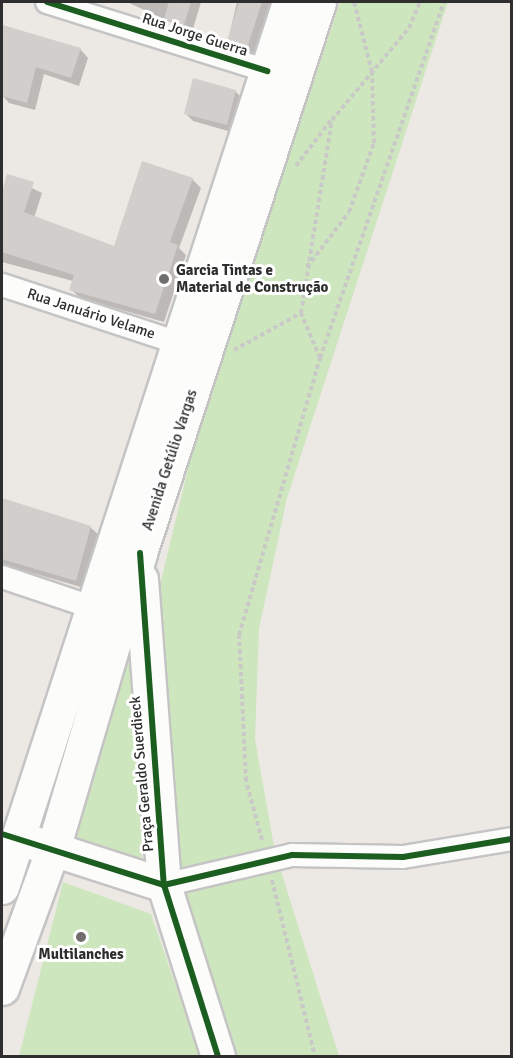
<!DOCTYPE html>
<meta charset="utf-8">
<style>
body{margin:0}
#map{position:relative;width:513px;height:1058px;overflow:hidden;background:#ece8e4;font-family:Signika,sans-serif}
div>[style]{position:absolute}
[style*='--x']{left:calc(var(--x)*1px);top:calc(var(--y)*1px);width:calc(var(--w)*1px);rotate:calc(var(--a)*1deg)}
.green>*{inset:0;background:#cee6be}
.shadow>*{inset:0;background:#0003}
.building>*{inset:0;background:#d1cecb}
.path>*{height:4px;margin-top:-2px;transform-origin:0;background:repeating-linear-gradient(90deg,#c9c9c8 0 4.5px,transparent 0 7.5px)}
.roads{filter:drop-shadow(2px 0 #c5c4c5) drop-shadow(-2px 0 #c5c4c5) drop-shadow(0 2px #c5c4c5) drop-shadow(0 -2px #c5c4c5)}
.street>*{height:22px;margin:-11px;padding:0 11px;transform-origin:11px;border-radius:11px;background:#fcfcfb}
.secondary>*{height:33px;margin:-16.5px;padding:0 16.5px;transform-origin:16.5px;border-radius:16.5px;background:#fcfcfb}
.cycleway>*{height:6px;margin:-3px;padding:0 3px;transform-origin:3px;border-radius:3px;background:#1b5e20}
.dots>*{width:16px;height:16px;translate:-50% -50%;box-sizing:border-box;border:3px solid #fff;border-radius:50%}
span{translate:-50% -50%;white-space:nowrap;text-align:center;line-height:1.15;-webkit-text-stroke:6px #fff;paint-order:stroke}
.street-label{font-size:15px;color:#2e2e2e}
.poi-label{font-size:15px;color:#2e2e2e;font-weight:700}
.left{translate:0 -50%;text-align:left}
.frame{position:absolute;inset:0;border:3px solid #2e2e2e;pointer-events:none}
</style>
<div id="map">
<div class="green">
<i style="clip-path:polygon(340px 2px,448px 2px,287px 498px,259px 629px,255px 739px,275px 852px,339px 1056px,233px 1056px,175px 898px,157px 597px,196px 436px)"></i>
<i style="clip-path:polygon(137px 604px,142px 864px,68px 836px)"></i>
<i style="clip-path:polygon(63px 882px,151px 914px,200px 1056px,19px 1056px)"></i>
</div>
<div class="shadow">
<i style="clip-path:polygon(127px 2px,201px 2px,192px 32px)"></i>
<i style="clip-path:polygon(237px 2px,271px 2px,255px 55px,228px 41px)"></i>
<i style="clip-path:polygon(2px 25px,80px 49px,88px 58px,79px 86px,44px 74px,35px 110px,9px 103px,2px 95px)"></i>
<i style="clip-path:polygon(235px 91px,243px 99px,235px 133px,193px 121px,185px 113px)"></i>
<i style="clip-path:polygon(8px 176px,42px 193px,34px 218px,115px 248px,192px 179px,201px 188px,179px 248px,186px 255px,164px 322px,80px 298px,71px 289px,73px 281px,2px 262px,2px 197px)"></i>
<i style="clip-path:polygon(2px 499px,90px 527px,99px 535px,84px 588px,12px 567px,2px 575px)"></i>
</div>
<div class="building">
<i style="clip-path:polygon(169px 2px,191px 2px,184px 25px,164px 19px)"></i>
<i style="clip-path:polygon(239px 2px,262px 2px,247px 48px,227px 41px)"></i>
<i style="clip-path:polygon(2px 25px,81px 48px,71px 78px,36px 67px,27px 103px,2px 96px)"></i>
<i style="clip-path:polygon(193px 78px,236px 90px,227px 125px,184px 114px)"></i>
<i style="clip-path:polygon(142px 161px,193px 178px,170px 242px,178px 245px,155px 314px,69px 290px,74px 275px,2px 252px,2px 192px,7px 174px,34px 182px,24px 212px,114px 246px)"></i>
<i style="clip-path:polygon(2px 498px,91px 526px,76px 581px,2px 559px)"></i>
</div>
<div class="path">
<i style="--x:296;--y:166;--w:58;--a:-52.7"></i>
<i style="--x:307;--y:267;--w:69;--a:-52.6"></i>
<i style="--x:349;--y:212;--w:73;--a:-70.1"></i>
<i style="--x:374;--y:143;--w:71;--a:-91.6"></i>
<i style="--x:372;--y:72;--w:72;--a:-104.4"></i>
<i style="--x:234;--y:350;--w:77;--a:-28.9"></i>
<i style="--x:320;--y:358;--w:49;--a:-112.9"></i>
<i style="--x:301;--y:313;--w:195;--a:-80.9"></i>
<i style="--x:332;--y:120;--w:120;--a:-50.1"></i>
<i style="--x:409;--y:28;--w:28;--a:-67"></i>
<i style="--x:262;--y:840;--w:61;--a:-105.2"></i>
<i style="--x:246;--y:781;--w:146;--a:-92.7"></i>
<i style="--x:239;--y:635;--w:289;--a:-73.7"></i>
<i style="--x:320;--y:358;--w:377;--a:-70.8"></i>
<i style="--x:272;--y:880;--w:181;--a:76.3"></i>
</div>
<div class="roads">
<div class="street">
<i style="--x:47;--y:2;--w:231;--a:17.4"></i>
<i style="--x:2;--y:285;--w:188;--a:18.2"></i>
<i style="--x:2;--y:577;--w:97;--a:18.6"></i>
<i style="--x:164;--y:885;--w:131;--a:-13.2"></i>
<i style="--x:292;--y:855;--w:111;--a:1"></i>
<i style="--x:403;--y:857;--w:110;--a:-9.4"></i>
</div>
<div class="secondary">
<i style="--x:141;--y:579;--w:307;--a:85.7"></i>
<i style="--x:164;--y:885;--w:179;--a:72.5"></i>
<i style="--x:31;--y:842;--w:140;--a:17.9"></i>
<i style="--x:2;--y:887;--w:930;--a:-72.03"></i>
<i style="--x:2;--y:988;--w:148;--a:-69.9"></i>
<i style="--x:53;--y:849;--w:309;--a:-73.6"></i>
<i style="--x:140;--y:553;--w:579;--a:-72"></i>
</div>
</div>
<div class="cycleway">
<i style="--x:47;--y:2;--w:231;--a:17.4"></i>
<i style="--x:140;--y:553;--w:333;--a:85.9"></i>
<i style="--x:164;--y:885;--w:179;--a:72.5"></i>
<i style="--x:2;--y:834;--w:170;--a:17.5"></i>
<i style="--x:164;--y:885;--w:131;--a:-13.2"></i>
<i style="--x:292;--y:855;--w:111;--a:1"></i>
<i style="--x:403;--y:857;--w:110;--a:-9.4"></i>
</div>
<div class="dots">
<i style="left:164px;top:279px;background:#706f6e"></i>
<i style="left:81px;top:937px;background:#706f6e"></i>
</div>
<div class="street-label">
<span style="left:195px;top:35px;rotate:18deg">Rua Jorge Guerra</span>
<span style="left:91px;top:314px;rotate:18deg">Rua Januário Velame</span>
<span style="left:170px;top:460px;rotate:-72deg">Avenida Getúlio Vargas</span>
<span style="left:142px;top:774px;rotate:-95deg">Praça Geraldo Suerdieck</span>
</div>
<div class="poi-label">
<span class="left" style="left:176px;top:279px">Garcia Tintas e<br>Material de Construção</span>
<span style="left:81px;top:955px">Multilanches</span>
</div>
<div class="frame"></div>
</div>
